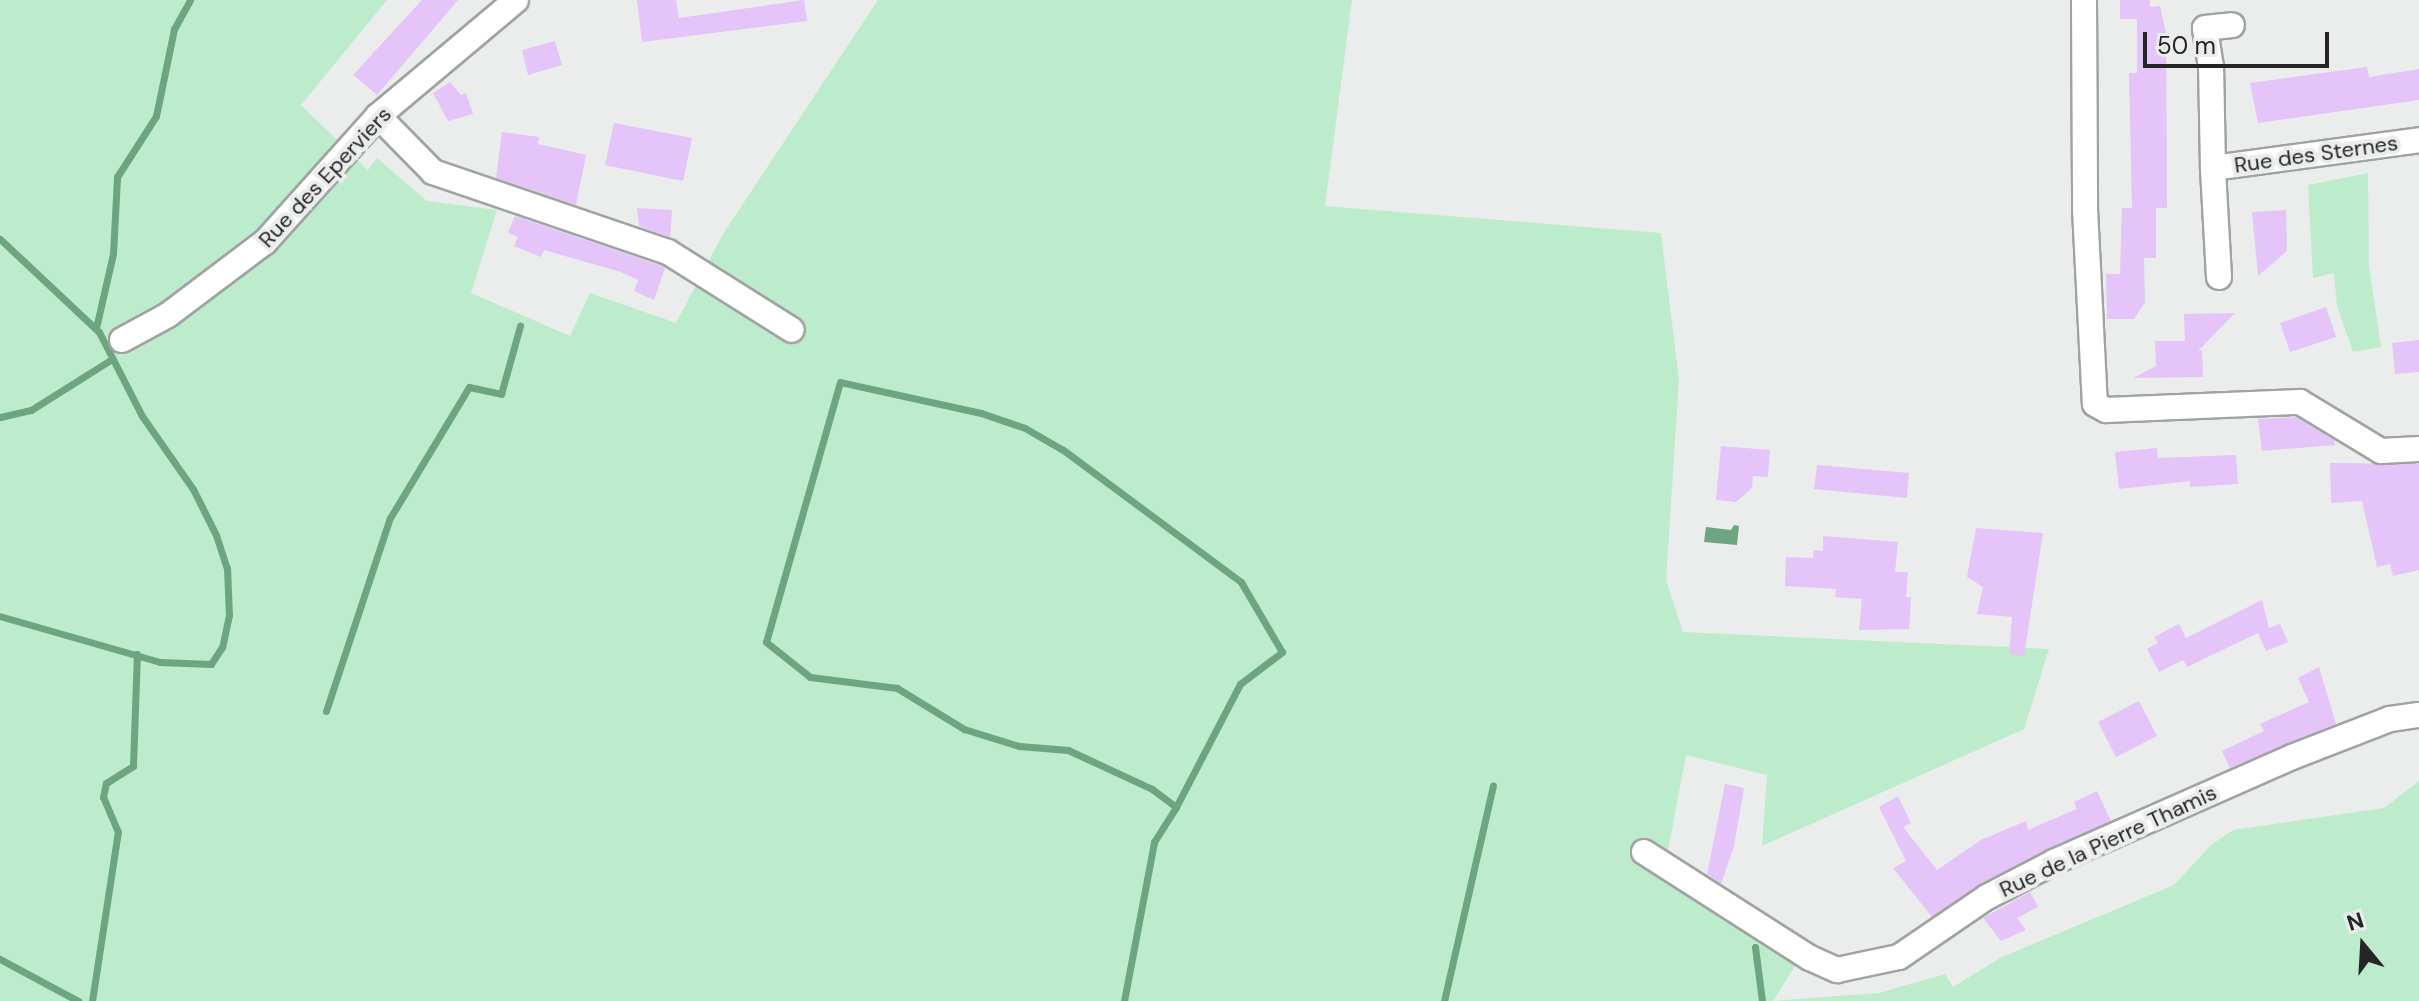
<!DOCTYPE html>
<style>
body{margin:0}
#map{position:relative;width:2419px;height:1001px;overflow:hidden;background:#eaedeb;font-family:"DM Sans",sans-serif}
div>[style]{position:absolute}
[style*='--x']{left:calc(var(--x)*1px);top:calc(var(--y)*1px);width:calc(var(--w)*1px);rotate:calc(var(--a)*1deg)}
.green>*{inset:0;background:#bceccb}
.water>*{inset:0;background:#6da580}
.stream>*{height:7px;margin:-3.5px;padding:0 3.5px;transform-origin:3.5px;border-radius:3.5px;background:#6da580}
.building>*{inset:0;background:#e4c4f9}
.roads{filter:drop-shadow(2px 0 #a0a4a1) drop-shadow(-2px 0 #a0a4a1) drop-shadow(0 2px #a0a4a1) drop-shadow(0 -2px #a0a4a1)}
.minor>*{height:24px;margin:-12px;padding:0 12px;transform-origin:12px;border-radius:12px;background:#fff}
span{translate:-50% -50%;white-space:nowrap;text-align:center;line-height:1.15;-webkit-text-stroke:8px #eaedeb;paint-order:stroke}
.street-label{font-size:22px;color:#242524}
.north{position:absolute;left:2323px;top:905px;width:80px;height:80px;-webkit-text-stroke:6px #eaedeb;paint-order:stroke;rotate:342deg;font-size:22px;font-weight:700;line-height:32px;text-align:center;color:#242524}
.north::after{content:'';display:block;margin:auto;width:28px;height:36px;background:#242524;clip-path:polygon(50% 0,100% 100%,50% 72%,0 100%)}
.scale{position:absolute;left:2143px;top:32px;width:186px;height:36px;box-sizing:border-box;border:4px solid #242524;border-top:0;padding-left:10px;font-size:24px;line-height:28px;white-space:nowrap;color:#242524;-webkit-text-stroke:6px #eaedeb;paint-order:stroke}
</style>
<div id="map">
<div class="green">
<i style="clip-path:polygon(0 0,387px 0,301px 105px,368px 170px,377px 158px,427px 201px,497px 210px,471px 293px,570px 336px,590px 293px,676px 323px,723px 234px,878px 0,1352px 0,1325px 206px,1661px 233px,1679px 380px,1666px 580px,1683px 632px,2049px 649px,2024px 729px,1762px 846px,1767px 775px,1686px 755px,1663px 877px,1800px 958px,1773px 1001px,1879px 993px,1945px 974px,1953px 987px,2000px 958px,2174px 885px,2211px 845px,2233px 830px,2384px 808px,2419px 781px,2419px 1001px,0 1001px)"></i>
<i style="clip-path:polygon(2368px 173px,2369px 266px,2381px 347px,2353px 352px,2337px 306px,2334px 273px,2313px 278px,2308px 185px)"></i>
</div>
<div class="water">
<i style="clip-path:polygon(1734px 525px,1739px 526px,1737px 545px,1704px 542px,1706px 527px,1731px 530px)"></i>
</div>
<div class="stream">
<i style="--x:0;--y:239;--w:136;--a:43.2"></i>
<i style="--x:99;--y:332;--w:94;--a:62.9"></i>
<i style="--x:142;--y:416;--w:89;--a:55.1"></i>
<i style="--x:193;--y:489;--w:51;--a:63.4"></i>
<i style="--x:216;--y:535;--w:35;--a:72"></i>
<i style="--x:227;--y:568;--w:47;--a:87.6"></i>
<i style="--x:229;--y:615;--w:33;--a:102"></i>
<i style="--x:222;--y:647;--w:20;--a:123"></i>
<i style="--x:211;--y:664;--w:51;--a:-177.8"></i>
<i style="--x:160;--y:662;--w:166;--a:-164"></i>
<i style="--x:96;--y:328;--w:76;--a:-77.1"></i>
<i style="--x:113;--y:254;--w:77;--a:-87"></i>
<i style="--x:117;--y:177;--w:72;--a:-57.4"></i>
<i style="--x:156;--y:116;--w:89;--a:-78.3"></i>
<i style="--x:174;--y:29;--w:33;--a:-61"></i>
<i style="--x:0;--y:417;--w:32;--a:-13"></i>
<i style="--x:31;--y:410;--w:96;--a:-32.2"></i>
<i style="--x:326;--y:711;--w:203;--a:-71.7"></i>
<i style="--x:390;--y:518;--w:153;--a:-58.9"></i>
<i style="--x:469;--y:387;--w:33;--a:12"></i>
<i style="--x:501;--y:394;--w:71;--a:-74.4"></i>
<i style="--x:1755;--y:947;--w:54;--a:82.6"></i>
<i style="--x:0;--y:959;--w:89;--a:28.3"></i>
<i style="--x:92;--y:1001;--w:171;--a:-81.3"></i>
<i style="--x:118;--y:832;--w:38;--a:-113"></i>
<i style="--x:103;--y:797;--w:14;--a:-78"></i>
<i style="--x:106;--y:783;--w:32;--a:-32"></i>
<i style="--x:133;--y:766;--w:112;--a:-88"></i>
<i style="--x:1124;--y:1001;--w:162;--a:-79.3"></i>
<i style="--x:1154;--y:842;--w:41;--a:-57.8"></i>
<i style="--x:1176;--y:807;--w:139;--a:-62.5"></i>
<i style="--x:1240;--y:684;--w:53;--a:-37.3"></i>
<i style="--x:1282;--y:652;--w:81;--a:-120.4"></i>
<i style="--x:1241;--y:582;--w:222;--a:-143.4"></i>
<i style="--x:1063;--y:450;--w:44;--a:-149.9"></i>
<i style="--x:1025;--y:428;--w:46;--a:-161.2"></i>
<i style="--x:981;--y:413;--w:144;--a:-167.6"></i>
<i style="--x:840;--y:382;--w:270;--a:105.9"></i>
<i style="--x:766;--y:642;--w:56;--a:38.5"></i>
<i style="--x:810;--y:677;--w:88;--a:7.2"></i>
<i style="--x:897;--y:688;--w:79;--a:31.5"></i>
<i style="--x:964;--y:729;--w:58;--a:17.2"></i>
<i style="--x:1019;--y:746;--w:49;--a:4.7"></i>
<i style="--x:1068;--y:750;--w:93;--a:24.9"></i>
<i style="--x:1152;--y:789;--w:30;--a:37"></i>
<i style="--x:1444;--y:1001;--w:221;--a:-77.2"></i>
</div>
<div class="building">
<i style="clip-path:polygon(422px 0,458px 0,377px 95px,353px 75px)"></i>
<i style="clip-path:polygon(637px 0,676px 0,679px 18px,804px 0,807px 21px,642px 42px)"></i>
<i style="clip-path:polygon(2120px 0,2150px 0,2150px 7px,2160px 6px,2166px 33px,2167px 208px,2156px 208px,2156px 258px,2144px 258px,2145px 302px,2134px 319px,2107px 319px,2106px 274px,2120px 274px,2122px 208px,2132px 208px,2129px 73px,2137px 73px,2137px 19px,2120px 19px)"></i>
<i style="clip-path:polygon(555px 41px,562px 65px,528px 75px,522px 50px)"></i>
<i style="clip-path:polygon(2367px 67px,2369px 77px,2419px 69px,2419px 100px,2258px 123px,2250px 83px)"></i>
<i style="clip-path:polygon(450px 82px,461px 95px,466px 93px,473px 114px,448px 121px,433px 93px)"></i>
<i style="clip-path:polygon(614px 123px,692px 138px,683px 181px,605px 165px)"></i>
<i style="clip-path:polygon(502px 132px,539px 137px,538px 144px,586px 155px,576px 205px,496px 178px)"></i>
<i style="clip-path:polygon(637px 208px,672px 210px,670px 237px,639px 226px)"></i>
<i style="clip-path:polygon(2286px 210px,2287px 251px,2258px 276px,2252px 212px)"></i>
<i style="clip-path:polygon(515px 216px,662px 266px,665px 268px,654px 300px,634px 291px,638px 280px,621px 272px,544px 250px,541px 257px,514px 246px,518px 237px,508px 233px)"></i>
<i style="clip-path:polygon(2326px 307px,2336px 337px,2290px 352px,2280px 323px)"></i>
<i style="clip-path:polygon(2235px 313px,2198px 351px,2202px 350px,2203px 377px,2133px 378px,2156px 366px,2155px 341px,2185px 341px,2184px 314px)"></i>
<i style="clip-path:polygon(2419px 340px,2419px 372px,2395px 374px,2392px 343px)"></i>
<i style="clip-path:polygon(2296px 417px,2334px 440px,2335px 445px,2262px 451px,2258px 419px)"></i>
<i style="clip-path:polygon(1721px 446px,1770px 450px,1768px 477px,1753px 476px,1752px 488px,1736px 502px,1716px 500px)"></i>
<i style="clip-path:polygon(2157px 448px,2158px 458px,2236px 455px,2238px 484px,2190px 487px,2190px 481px,2119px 489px,2115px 452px)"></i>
<i style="clip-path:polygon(2330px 463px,2419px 464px,2419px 570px,2393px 576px,2390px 564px,2377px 567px,2362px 501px,2331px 503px)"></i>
<i style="clip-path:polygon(1817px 465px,1909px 473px,1907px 498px,1814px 489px)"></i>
<i style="clip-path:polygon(1976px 528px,2043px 533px,2024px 656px,2009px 654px,2012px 617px,1977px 614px,1983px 587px,1967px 577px)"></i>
<i style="clip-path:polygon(1823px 536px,1898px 542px,1895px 572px,1908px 572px,1906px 597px,1911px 597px,1909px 629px,1859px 630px,1862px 599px,1835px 597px,1836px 589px,1785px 586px,1786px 557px,1813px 558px,1814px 550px,1823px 551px)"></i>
<i style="clip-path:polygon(2262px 600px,2269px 628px,2280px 624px,2288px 642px,2266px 651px,2258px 633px,2187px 667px,2183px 660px,2159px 672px,2147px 649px,2158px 643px,2154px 637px,2179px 624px,2186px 638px)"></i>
<i style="clip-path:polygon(2319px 667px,2336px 724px,2230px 768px,2222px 751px,2264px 731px,2260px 724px,2309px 702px,2298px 678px)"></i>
<i style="clip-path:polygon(2139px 701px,2157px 736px,2116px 757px,2098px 722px)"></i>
<i style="clip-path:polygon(1725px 784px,1744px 788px,1734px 846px,1721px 884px,1707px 874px)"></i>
<i style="clip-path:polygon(2097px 791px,2111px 821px,1980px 884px,1932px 917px,1893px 868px,1906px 861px,1879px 807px,1898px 796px,1911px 823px,1903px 827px,1937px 870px,1981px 840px,2026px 821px,2028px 830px,2077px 809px,2074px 802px)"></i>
<i style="clip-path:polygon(2030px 892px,2038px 907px,2017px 918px,2026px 930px,2001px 941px,1983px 918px)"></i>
</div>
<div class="roads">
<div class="minor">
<i style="--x:2084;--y:0;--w:209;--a:89.7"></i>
<i style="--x:2085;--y:209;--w:195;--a:87.1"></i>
<i style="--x:2095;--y:404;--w:13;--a:29"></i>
<i style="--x:2106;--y:410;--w:194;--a:-2.4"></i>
<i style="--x:2300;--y:402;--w:95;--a:31.2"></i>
<i style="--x:2381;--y:451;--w:38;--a:-3"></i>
<i style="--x:378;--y:116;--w:78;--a:45.5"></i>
<i style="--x:433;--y:172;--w:248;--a:18.8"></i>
<i style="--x:668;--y:252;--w:146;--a:32.2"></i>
<i style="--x:2213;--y:168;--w:101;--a:-91.1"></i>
<i style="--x:2211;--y:67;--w:39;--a:-99"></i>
<i style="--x:2205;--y:28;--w:27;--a:-6"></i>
<i style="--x:2219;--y:277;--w:109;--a:-93.2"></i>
<i style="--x:2213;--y:168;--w:208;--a:-7.7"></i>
<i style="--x:122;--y:340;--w:52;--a:-28.5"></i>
<i style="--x:168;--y:315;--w:121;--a:-37"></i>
<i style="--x:265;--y:242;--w:169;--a:-48.1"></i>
<i style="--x:378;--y:116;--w:180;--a:-40"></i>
<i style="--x:1644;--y:852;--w:197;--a:32.6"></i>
<i style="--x:1810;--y:958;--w:30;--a:24"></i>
<i style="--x:1837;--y:970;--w:63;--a:-11.8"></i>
<i style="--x:1899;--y:957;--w:107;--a:-34.3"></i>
<i style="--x:1987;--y:897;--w:76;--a:-27.6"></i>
<i style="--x:2054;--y:862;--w:260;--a:-23.8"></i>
<i style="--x:2292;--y:757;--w:105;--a:-21.2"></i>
<i style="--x:2390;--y:719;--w:29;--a:-8"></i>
</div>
</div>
<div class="street-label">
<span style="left:2316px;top:154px;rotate:-8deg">Rue des Sternes</span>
<span style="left:325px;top:177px;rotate:-47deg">Rue des Eperviers</span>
<span style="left:2108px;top:841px;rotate:-25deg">Rue de la Pierre Thamis</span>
</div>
<div class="north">N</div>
<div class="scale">50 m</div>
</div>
